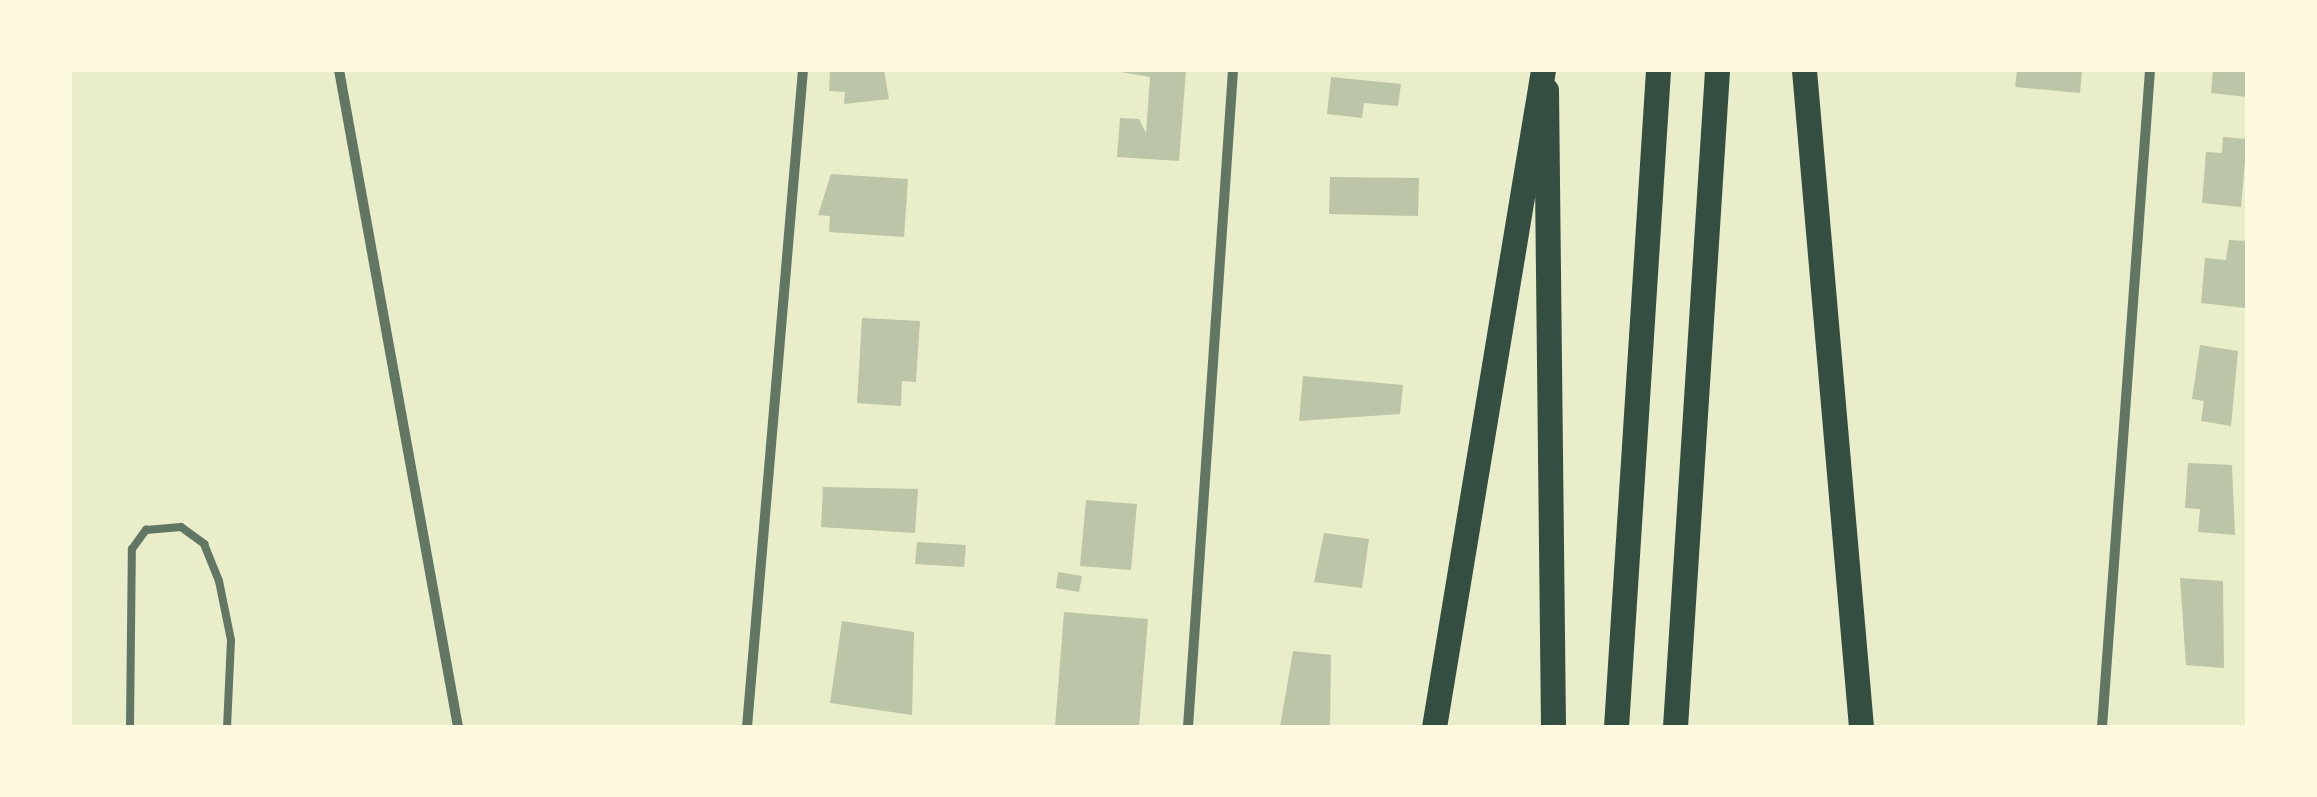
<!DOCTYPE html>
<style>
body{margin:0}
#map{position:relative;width:2317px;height:797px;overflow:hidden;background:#e9edc9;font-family:"Alegreya Sans",sans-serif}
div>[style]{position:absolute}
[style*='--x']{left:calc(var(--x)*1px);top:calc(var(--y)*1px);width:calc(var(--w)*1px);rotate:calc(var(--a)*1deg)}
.building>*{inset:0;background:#bcc5a7}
.service>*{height:8px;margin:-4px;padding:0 4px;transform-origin:4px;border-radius:4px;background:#617663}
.minor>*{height:10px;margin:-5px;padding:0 5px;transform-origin:5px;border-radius:5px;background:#617663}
.motorway>*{height:25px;margin:-12.5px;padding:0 12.5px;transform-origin:12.5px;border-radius:12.5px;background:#344e41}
span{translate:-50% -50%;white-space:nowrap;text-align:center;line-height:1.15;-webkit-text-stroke:8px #fefae0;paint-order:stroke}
.frame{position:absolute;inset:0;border:72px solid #fefae0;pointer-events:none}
</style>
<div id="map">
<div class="building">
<i style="clip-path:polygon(884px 70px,889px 99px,844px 104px,845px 92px,829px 91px,830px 71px)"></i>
<i style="clip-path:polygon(1109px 70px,1186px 70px,1179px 161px,1117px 157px,1120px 118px,1139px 119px,1146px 133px,1150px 77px)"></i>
<i style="clip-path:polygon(2017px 70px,2082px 70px,2080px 93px,2015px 87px)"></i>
<i style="clip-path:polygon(2213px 70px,2247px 70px,2247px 97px,2211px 93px)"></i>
<i style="clip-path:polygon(1331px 77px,1401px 84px,1398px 106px,1364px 103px,1362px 118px,1327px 114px)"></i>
<i style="clip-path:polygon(2223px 137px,2247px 139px,2241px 207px,2202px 203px,2206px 152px,2222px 153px)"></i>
<i style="clip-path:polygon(831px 174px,908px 179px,904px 237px,829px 232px,830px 216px,818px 215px)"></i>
<i style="clip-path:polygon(1330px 177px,1419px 178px,1418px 216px,1329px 214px)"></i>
<i style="clip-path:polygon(2229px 240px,2247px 241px,2245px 308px,2201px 303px,2205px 258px,2226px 260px)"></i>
<i style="clip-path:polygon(862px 318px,920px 321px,916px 382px,902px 381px,901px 406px,857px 403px)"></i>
<i style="clip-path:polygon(2200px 345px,2238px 351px,2231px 426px,2201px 421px,2204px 401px,2192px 399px)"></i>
<i style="clip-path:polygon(1303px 376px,1403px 385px,1400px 414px,1299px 421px)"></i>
<i style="clip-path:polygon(2188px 463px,2232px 465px,2235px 535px,2198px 532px,2200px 509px,2185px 508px)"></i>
<i style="clip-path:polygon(823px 487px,918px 489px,915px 533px,821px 527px)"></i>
<i style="clip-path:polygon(1086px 500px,1137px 504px,1131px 570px,1080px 566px)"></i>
<i style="clip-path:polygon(1324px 533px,1369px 539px,1362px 588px,1314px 582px)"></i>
<i style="clip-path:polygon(917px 542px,966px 545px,964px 567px,915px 564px)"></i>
<i style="clip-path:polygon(1058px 572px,1082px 576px,1079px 592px,1056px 588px)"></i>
<i style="clip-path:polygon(2180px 578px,2223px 581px,2224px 668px,2186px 665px)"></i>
<i style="clip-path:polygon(1064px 612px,1148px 619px,1139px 727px,1055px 727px)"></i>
<i style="clip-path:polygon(842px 621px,914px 632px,912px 715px,830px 703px)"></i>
<i style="clip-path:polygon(1293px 651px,1331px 655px,1330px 727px,1280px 727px)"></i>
</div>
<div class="service">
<i style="--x:130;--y:727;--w:178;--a:-89.4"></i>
<i style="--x:132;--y:549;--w:24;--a:-54"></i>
<i style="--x:146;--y:530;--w:35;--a:-5"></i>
<i style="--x:181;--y:527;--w:29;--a:36"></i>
<i style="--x:204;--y:544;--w:40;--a:68"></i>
<i style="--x:219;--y:581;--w:60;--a:78.5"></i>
<i style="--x:231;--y:640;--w:87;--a:92.6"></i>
</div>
<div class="minor">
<i style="--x:339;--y:70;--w:668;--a:79.73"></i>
<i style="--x:747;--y:727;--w:659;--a:-85.13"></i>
<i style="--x:1188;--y:727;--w:659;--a:-86.08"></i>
<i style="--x:2102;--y:727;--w:659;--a:-85.82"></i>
</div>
<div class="motorway">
<i style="--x:1804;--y:70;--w:659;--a:85.04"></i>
<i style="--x:1546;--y:90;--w:637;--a:89.37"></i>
<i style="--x:1434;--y:727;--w:666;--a:-80.58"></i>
<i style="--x:1616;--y:727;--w:658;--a:-86.34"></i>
<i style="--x:1675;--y:727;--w:658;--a:-86.34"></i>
</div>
<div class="frame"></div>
</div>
